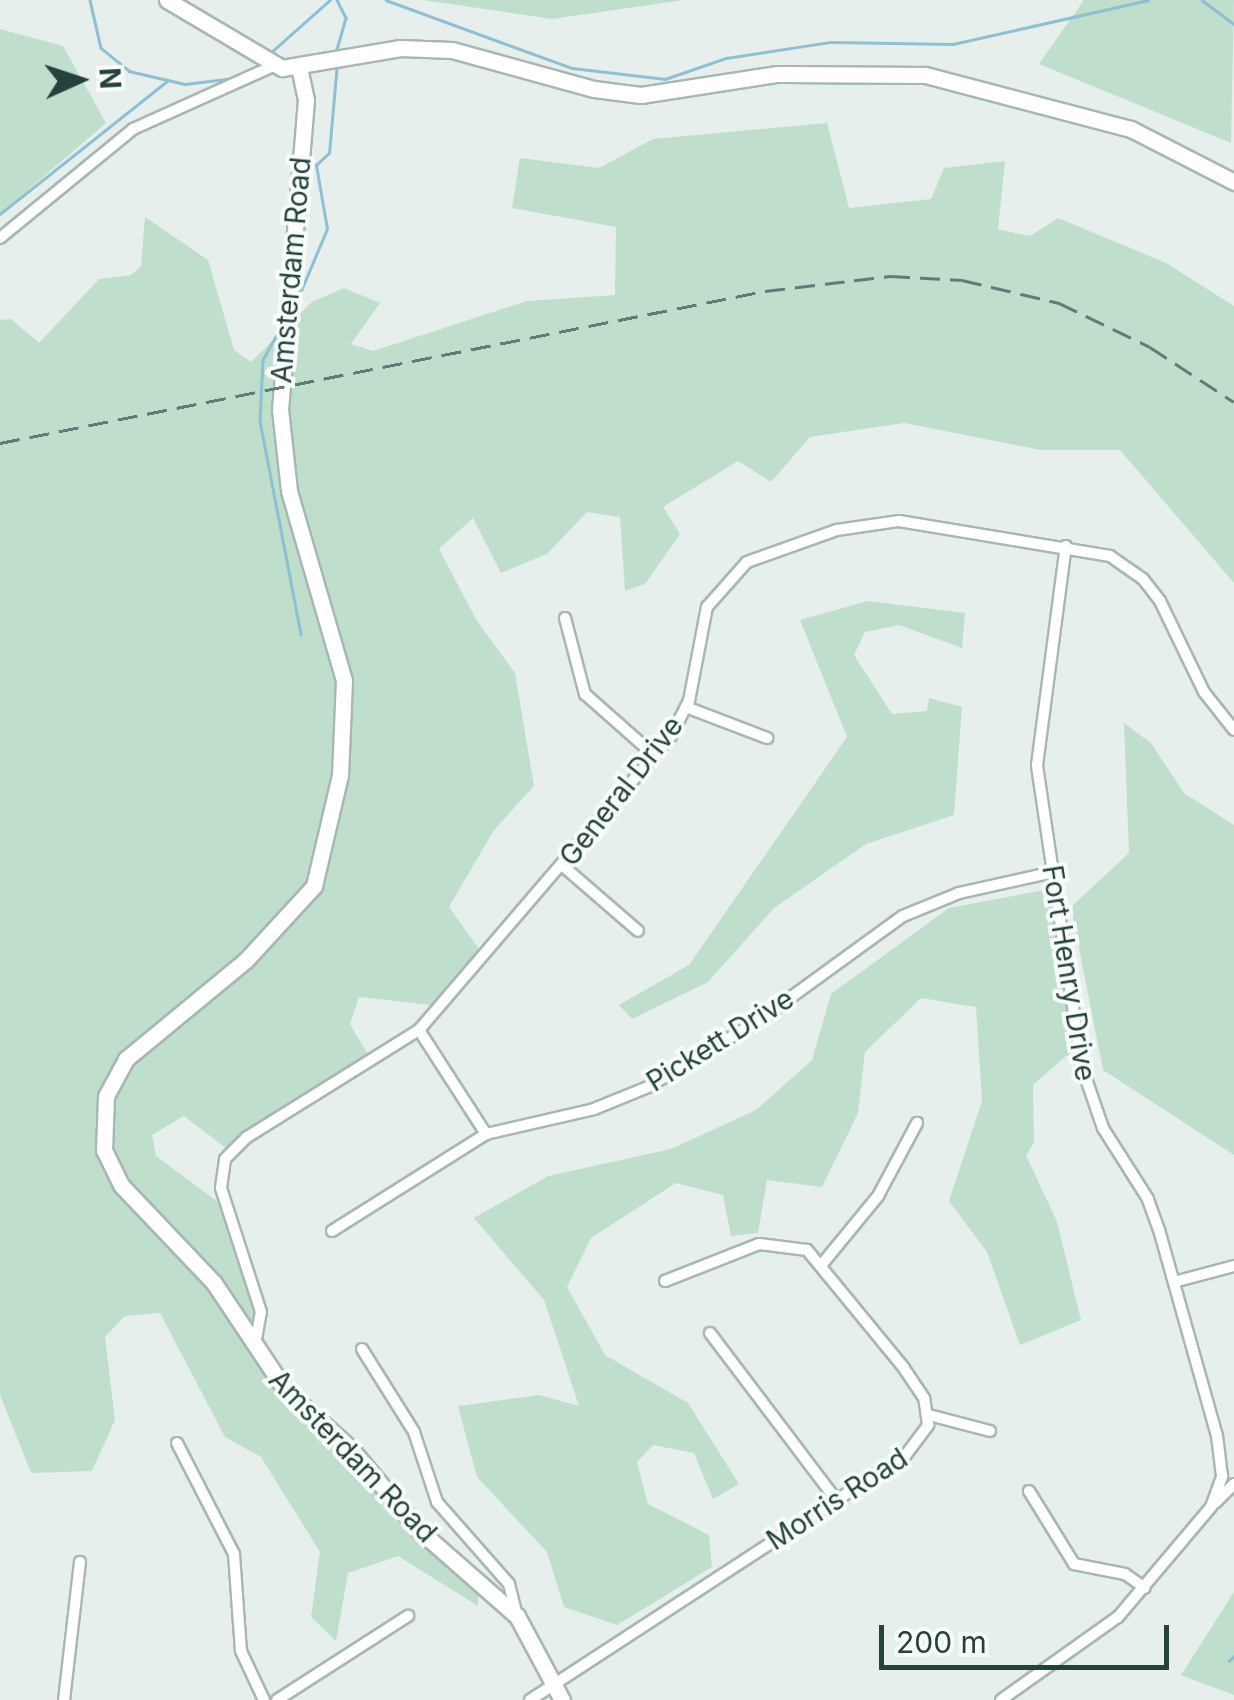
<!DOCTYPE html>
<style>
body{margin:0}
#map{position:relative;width:1234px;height:1700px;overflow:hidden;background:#e6efec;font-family:Inter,sans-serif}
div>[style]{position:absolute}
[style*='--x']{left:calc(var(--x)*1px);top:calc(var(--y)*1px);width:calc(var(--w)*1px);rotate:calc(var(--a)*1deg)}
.green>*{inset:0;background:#bfdfcc}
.stream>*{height:2.5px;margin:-1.25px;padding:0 1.25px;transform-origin:1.25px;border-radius:1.25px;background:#8fbfd3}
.roads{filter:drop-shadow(2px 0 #a8b7b4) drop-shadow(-2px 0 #a8b7b4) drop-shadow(0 2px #a8b7b4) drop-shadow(0 -2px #a8b7b4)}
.street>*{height:10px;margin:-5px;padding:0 5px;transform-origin:5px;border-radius:5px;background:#fff}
.secondary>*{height:15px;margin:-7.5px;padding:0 7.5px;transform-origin:7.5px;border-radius:7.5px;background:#fff}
.rail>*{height:2.5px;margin-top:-1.25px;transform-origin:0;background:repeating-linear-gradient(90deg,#5f7c78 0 20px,transparent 0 30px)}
span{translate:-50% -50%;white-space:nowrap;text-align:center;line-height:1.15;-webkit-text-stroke:8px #f7fbf9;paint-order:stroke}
.street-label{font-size:28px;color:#24413d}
.north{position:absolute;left:30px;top:30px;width:100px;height:100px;-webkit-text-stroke:8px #f7fbf9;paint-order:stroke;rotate:87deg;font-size:28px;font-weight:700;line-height:40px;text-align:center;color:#24413d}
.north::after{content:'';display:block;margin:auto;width:35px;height:45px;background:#24413d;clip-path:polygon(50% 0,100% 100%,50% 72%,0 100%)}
.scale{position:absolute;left:879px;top:1625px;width:290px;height:45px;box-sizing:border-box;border:5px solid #24413d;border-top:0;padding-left:12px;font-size:30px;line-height:35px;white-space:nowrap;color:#24413d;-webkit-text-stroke:8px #f7fbf9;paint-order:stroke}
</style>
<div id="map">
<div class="green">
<i style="clip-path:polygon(423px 0,684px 0,552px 19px)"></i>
<i style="clip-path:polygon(1084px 0,1234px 0,1231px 143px,1039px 64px)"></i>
<i style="clip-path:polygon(0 29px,63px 46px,106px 123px,0 214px)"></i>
<i style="clip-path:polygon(827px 123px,849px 208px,931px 199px,944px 168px,1005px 161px,998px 229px,1030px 236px,1058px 218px,1166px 263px,1234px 306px,1234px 583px,1120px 450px,1041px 450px,904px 423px,810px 437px,771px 482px,738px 461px,663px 507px,680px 534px,645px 584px,625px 591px,620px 517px,587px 512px,547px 554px,501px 573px,473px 518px,439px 549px,477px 621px,515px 673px,534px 786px,494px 830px,449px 907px,484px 956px,440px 1006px,359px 997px,350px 1024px,371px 1060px,230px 1151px,184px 1116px,152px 1135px,156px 1156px,226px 1208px,261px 1312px,255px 1346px,398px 1508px,478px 1577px,478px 1606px,398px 1556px,348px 1573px,336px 1641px,311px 1617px,320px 1552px,261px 1457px,225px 1437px,160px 1313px,125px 1316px,105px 1337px,115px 1420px,92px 1471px,31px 1473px,0 1395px,0 320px,11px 319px,39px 343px,99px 279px,131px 275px,141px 266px,145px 217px,208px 260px,234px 350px,251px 362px,312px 302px,344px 288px,380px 303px,351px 344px,373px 351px,527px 301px,615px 295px,616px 227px,512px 208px,520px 158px,599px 168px,653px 139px)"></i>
<i style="clip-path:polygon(868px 601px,965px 613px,962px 648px,899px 625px,865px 632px,854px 655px,892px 714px,927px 711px,929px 698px,962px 707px,954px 815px,866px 844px,774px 908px,708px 982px,632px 1019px,619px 1005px,689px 965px,847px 737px,800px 620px)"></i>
<i style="clip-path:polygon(1124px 723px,1151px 743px,1184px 793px,1234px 825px,1234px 1155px,1103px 1070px,1071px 907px,1129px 853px)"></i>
<i style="clip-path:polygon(1044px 890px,1058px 896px,1081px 1056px,1066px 1056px,1033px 1085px,1034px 1143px,1026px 1155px,1057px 1222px,1081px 1320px,1020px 1345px,987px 1252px,949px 1201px,982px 1101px,976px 1007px,921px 998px,865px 1052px,858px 1113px,822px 1187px,767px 1180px,758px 1233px,731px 1236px,723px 1195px,676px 1183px,591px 1238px,567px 1287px,605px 1355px,688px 1403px,739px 1484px,713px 1499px,694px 1453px,653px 1445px,637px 1462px,648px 1504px,709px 1535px,712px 1567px,617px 1625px,564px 1607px,547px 1552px,477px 1477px,458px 1406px,539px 1395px,579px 1406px,544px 1300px,474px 1218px,548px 1176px,671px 1149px,756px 1110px,812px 1060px,831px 994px,949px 908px)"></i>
<i style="clip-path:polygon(1234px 1592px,1234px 1695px,1181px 1675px)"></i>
</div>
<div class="stream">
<i style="--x:90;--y:0;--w:49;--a:77.1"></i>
<i style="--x:101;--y:48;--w:36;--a:39"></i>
<i style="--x:129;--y:71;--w:57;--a:13.1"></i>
<i style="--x:185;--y:84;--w:49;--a:-7"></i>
<i style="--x:337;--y:0;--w:20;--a:63"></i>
<i style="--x:346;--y:18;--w:33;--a:106"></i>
<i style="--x:386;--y:0;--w:198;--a:20.1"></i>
<i style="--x:572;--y:68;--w:94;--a:6.7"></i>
<i style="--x:665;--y:79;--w:65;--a:-19"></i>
<i style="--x:726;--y:58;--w:106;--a:-8.7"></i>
<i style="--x:831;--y:42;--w:122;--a:0.9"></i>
<i style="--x:953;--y:44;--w:200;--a:-12.7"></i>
<i style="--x:1202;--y:0;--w:40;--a:37"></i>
<i style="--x:268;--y:55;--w:83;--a:-41.6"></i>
<i style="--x:0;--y:214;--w:213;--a:-38.5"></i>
<i style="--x:297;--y:300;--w:77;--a:-67.1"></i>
<i style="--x:327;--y:229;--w:65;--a:-99.8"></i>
<i style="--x:316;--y:165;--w:18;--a:-43"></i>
<i style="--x:329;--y:153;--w:90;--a:-84.9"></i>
<i style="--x:278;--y:333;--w:31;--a:119"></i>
<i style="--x:263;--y:360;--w:61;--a:92.8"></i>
<i style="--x:260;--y:421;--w:217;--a:79.1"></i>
<i style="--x:1229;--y:1661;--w:7;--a:-45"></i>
</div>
<div class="roads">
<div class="street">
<i style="--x:0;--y:238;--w:172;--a:-39.3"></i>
<i style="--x:133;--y:129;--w:154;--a:-24.2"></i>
<i style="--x:565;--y:618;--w:79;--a:75.3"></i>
<i style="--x:585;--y:694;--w:94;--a:41.5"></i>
<i style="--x:686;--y:707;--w:87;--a:20.9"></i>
<i style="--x:563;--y:866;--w:99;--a:40.9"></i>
<i style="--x:419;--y:1030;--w:124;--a:57.2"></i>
<i style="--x:332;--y:1231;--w:182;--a:-32.2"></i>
<i style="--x:486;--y:1134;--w:111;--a:-13"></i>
<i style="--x:594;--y:1109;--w:58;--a:-22.2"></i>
<i style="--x:648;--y:1087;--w:132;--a:-31"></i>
<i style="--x:761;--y:1019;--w:175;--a:-36"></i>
<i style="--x:903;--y:916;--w:61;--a:-22.3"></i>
<i style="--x:959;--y:893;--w:97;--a:-12.5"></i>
<i style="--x:823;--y:1263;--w:87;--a:-50.6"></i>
<i style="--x:878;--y:1196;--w:83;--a:-61.9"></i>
<i style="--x:1174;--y:1282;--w:62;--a:-14.9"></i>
<i style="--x:710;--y:1333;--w:211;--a:52.9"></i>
<i style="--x:255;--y:1345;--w:34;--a:-80"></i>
<i style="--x:261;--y:1312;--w:130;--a:-107.9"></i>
<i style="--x:221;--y:1188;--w:29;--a:-82"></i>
<i style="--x:225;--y:1159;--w:31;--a:-45"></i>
<i style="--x:247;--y:1137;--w:203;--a:-31.9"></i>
<i style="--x:419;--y:1030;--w:387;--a:-49.4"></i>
<i style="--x:671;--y:736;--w:39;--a:-63"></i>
<i style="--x:689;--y:701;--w:96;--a:-79.2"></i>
<i style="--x:707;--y:607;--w:60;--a:-48.4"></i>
<i style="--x:747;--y:562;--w:96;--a:-19.6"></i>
<i style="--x:837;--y:530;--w:63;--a:-8.3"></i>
<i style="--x:899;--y:521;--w:214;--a:9.4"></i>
<i style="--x:1110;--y:556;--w:40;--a:34.9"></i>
<i style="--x:1143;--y:579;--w:28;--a:52"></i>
<i style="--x:1160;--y:601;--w:101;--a:64.2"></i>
<i style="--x:1204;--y:692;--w:48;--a:51.7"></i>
<i style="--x:362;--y:1349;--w:98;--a:57.9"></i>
<i style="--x:414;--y:1432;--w:74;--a:71.8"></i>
<i style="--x:437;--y:1502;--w:109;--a:48.7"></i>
<i style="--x:509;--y:1584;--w:32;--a:76"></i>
<i style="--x:929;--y:1415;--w:63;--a:14.7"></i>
<i style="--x:177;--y:1443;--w:125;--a:62.8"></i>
<i style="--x:234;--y:1554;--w:97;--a:85.9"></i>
<i style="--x:241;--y:1651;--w:54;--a:64.9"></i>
<i style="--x:1029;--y:1491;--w:86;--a:58.3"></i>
<i style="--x:1074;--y:1564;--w:52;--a:11.1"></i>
<i style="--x:1125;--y:1574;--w:24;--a:35"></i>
<i style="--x:1215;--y:1503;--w:27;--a:-45"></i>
<i style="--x:64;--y:1700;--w:139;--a:-83.4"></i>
<i style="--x:277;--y:1700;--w:156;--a:-32.7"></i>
<i style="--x:530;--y:1700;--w:447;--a:-33.1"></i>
<i style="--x:905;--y:1456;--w:39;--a:-53"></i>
<i style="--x:928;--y:1425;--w:27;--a:-98"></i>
<i style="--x:924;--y:1398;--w:36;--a:-124"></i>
<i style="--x:904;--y:1368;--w:153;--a:-129.4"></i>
<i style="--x:807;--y:1250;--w:48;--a:-172.9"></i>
<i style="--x:759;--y:1244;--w:101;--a:158.5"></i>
<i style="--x:1001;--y:1700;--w:143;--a:-35.4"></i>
<i style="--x:1118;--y:1617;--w:144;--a:-49.8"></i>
<i style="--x:1211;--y:1507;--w:33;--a:-70"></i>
<i style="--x:1222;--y:1476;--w:40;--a:-97.1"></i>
<i style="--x:1217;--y:1436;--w:214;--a:-105.7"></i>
<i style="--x:1159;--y:1230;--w:33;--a:-110"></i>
<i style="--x:1148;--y:1199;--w:84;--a:-122.4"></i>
<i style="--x:1103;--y:1128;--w:65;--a:-109"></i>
<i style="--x:1082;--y:1067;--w:305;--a:-98.5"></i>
<i style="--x:1037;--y:765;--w:221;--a:-82.5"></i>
</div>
<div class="secondary">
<i style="--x:167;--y:0;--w:134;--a:30.6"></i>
<i style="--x:282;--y:68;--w:120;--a:-9.6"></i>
<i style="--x:400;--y:48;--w:52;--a:2.2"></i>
<i style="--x:452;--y:50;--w:147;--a:15.4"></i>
<i style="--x:594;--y:89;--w:47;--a:7.3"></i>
<i style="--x:641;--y:95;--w:138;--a:-8.8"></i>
<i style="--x:777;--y:74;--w:148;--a:0.4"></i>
<i style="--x:925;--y:75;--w:213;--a:14.7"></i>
<i style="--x:1131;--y:129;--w:116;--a:27.2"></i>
<i style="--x:299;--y:67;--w:34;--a:78"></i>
<i style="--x:306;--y:100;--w:310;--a:94.8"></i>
<i style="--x:280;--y:409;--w:82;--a:83.7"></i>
<i style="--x:289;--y:491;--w:197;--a:73.8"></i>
<i style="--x:344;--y:680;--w:95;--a:92.4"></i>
<i style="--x:340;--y:775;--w:114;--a:103.2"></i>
<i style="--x:314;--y:886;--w:100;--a:132.6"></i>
<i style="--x:246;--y:960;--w:156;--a:140.5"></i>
<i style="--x:126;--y:1059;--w:42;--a:118.4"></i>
<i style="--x:106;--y:1096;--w:54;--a:92.1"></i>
<i style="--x:104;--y:1150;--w:39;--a:64"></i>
<i style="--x:121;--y:1185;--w:135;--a:46.5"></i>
<i style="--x:214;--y:1283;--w:130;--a:56.3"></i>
<i style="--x:286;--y:1391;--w:87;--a:41.7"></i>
<i style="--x:351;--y:1449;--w:106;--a:50"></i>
<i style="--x:419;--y:1530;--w:130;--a:41.3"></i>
<i style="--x:517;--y:1616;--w:95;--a:61.8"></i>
</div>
</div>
<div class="rail">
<i style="--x:0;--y:443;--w:780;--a:-11.24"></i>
<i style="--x:765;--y:291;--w:126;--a:-6.8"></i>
<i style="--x:890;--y:276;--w:72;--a:3.2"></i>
<i style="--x:962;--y:280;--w:100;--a:13.3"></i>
<i style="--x:1059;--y:303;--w:101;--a:25.8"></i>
<i style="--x:1150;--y:347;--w:100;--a:33.2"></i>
</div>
<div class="street-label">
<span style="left:291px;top:270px;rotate:-85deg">Amsterdam Road</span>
<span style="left:621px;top:791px;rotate:-52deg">General Drive</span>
<span style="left:1069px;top:973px;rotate:81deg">Fort Henry Drive</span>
<span style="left:720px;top:1040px;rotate:-32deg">Pickett Drive</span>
<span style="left:353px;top:1456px;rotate:46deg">Amsterdam Road</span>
<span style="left:837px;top:1499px;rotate:-33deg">Morris Road</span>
</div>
<div class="north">N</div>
<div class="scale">200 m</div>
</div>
